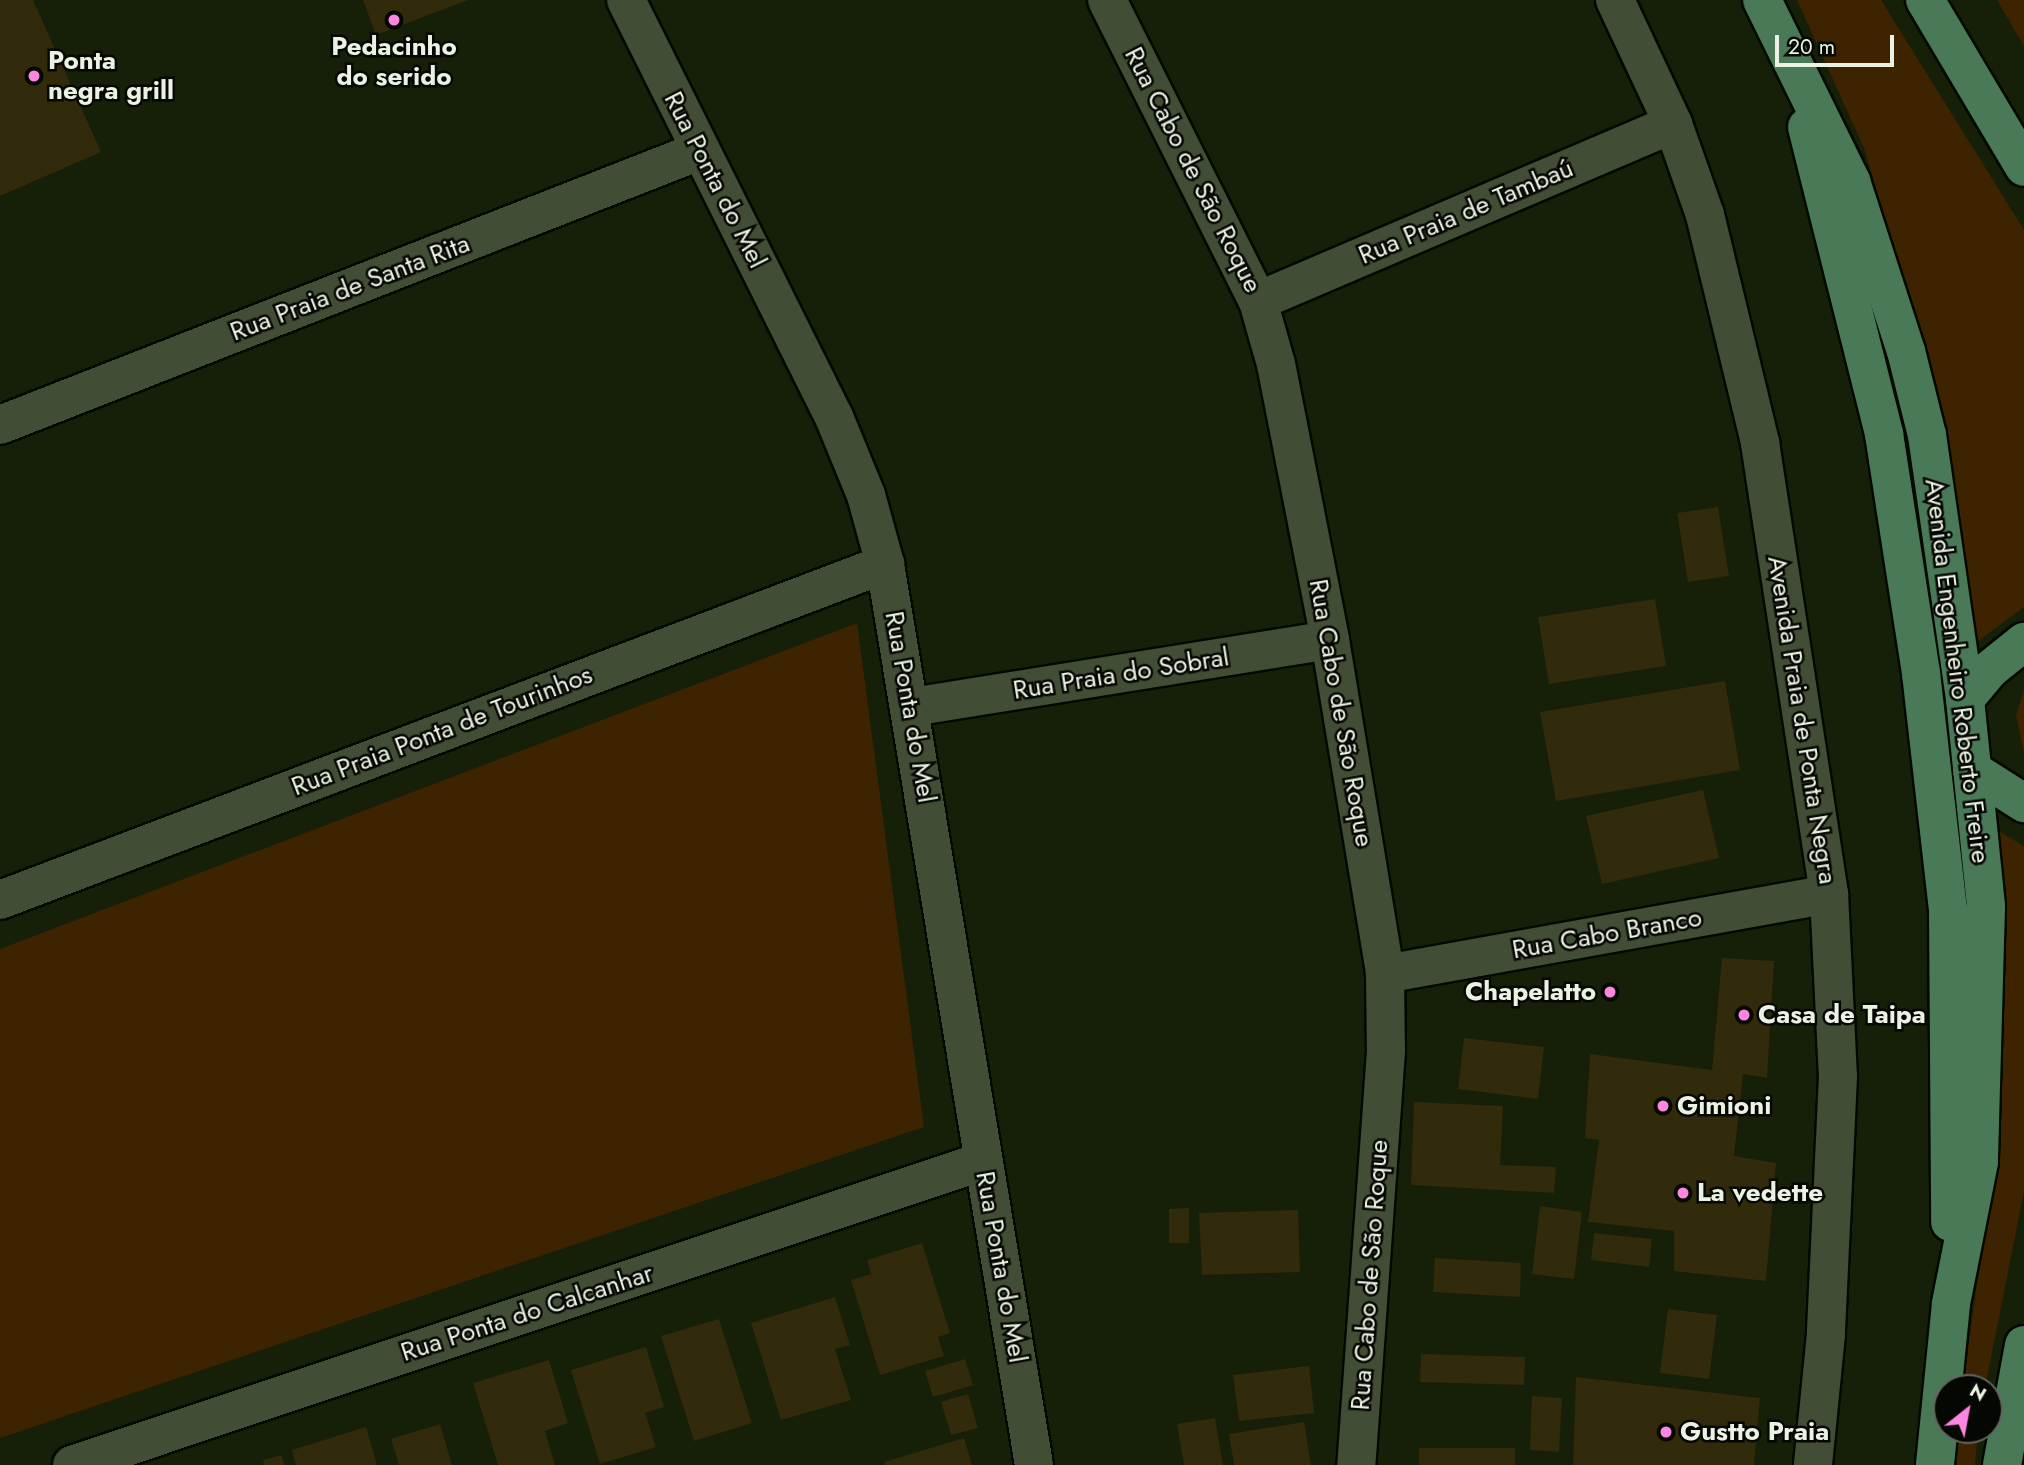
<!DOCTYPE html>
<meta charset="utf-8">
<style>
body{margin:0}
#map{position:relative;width:2024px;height:1465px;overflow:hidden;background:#161f08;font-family:Jost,sans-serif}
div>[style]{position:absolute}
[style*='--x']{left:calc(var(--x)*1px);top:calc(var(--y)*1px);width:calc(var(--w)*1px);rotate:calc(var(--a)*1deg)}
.green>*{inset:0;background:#3e2300}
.building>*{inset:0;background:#312a0b}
.roads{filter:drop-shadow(2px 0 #030800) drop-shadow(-2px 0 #030800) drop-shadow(0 2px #030800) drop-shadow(0 -2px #030800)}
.street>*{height:38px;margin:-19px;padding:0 19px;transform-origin:19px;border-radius:19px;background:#424d35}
.primary>*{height:38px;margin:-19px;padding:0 19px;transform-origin:19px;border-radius:19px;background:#4a7958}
.dots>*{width:19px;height:19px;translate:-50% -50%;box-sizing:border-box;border:4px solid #050702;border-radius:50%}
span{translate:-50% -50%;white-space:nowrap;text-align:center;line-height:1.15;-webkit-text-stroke:5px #050702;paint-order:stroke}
.poi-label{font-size:26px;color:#ebf2e4;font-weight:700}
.left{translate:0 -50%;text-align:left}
.right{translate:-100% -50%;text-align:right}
.street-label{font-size:26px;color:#ebf2e4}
.north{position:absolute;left:1933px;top:1374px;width:70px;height:70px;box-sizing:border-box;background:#050702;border:2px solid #61655c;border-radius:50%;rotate:31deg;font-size:19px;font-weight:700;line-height:28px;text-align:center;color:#ebf2e4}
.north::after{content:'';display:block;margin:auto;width:24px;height:32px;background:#fe86e0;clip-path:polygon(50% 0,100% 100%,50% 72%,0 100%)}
.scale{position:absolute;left:1775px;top:35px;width:119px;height:32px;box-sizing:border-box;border:4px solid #ebf2e4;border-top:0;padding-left:9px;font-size:21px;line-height:24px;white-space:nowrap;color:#ebf2e4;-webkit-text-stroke:5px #050702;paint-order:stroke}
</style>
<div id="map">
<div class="green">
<i style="clip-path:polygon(1797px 0,1881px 0,2024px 230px,2024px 607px,1970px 647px,1935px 388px,1864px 148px)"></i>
<i style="clip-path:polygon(1997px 0,2024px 0,2024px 46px)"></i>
<i style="clip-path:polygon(857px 623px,924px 1127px,0 1438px,0 949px)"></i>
<i style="clip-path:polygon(2024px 690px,2024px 753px,2016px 715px)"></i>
<i style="clip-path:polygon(1997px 830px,2024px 846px,2024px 1191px,1985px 1388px,1963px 1388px,1990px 1184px)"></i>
<i style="clip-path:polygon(1958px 1430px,1978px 1430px,1975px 1465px,1954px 1465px)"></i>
</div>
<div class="building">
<i style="clip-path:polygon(0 0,33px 0,101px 152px,0 196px)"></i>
<i style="clip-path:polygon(363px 0,468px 0,376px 35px)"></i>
<i style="clip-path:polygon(1718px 507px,1729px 576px,1688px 582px,1677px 513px)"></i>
<i style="clip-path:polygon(1655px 599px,1666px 666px,1549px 684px,1538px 617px)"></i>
<i style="clip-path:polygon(1725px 681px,1740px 770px,1556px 801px,1540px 712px)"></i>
<i style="clip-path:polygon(1703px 790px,1719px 858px,1602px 884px,1586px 816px)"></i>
<i style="clip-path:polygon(1722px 958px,1774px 961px,1767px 1078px,1743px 1074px,1734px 1156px,1776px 1163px,1766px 1281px,1674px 1271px,1674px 1231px,1588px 1222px,1599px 1140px,1585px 1138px,1590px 1054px,1712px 1070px)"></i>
<i style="clip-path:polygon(1464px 1038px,1544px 1047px,1538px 1099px,1458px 1089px)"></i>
<i style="clip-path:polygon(1414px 1102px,1503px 1106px,1500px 1165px,1556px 1167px,1554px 1193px,1411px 1185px)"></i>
<i style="clip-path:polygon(1540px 1206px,1582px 1212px,1574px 1279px,1532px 1274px)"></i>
<i style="clip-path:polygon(1189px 1208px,1189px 1243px,1169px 1243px,1169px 1209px)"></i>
<i style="clip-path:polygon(1298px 1210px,1300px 1272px,1202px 1275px,1199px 1213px)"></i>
<i style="clip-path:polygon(1594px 1233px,1652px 1239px,1649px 1267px,1591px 1260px)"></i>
<i style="clip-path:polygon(922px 1243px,950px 1333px,938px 1337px,944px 1356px,880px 1375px,851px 1280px,871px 1274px,867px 1260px)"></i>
<i style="clip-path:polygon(1435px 1258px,1521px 1263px,1520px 1297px,1433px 1292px)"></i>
<i style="clip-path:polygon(835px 1297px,850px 1345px,835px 1349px,851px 1400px,781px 1420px,751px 1323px)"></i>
<i style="clip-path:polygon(1668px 1309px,1717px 1315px,1709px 1379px,1660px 1373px)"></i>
<i style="clip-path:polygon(719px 1319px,752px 1423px,694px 1441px,661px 1336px)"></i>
<i style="clip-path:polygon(646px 1347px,664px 1407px,645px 1413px,656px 1447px,600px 1464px,571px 1370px)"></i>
<i style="clip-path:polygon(1421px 1354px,1525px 1357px,1524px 1385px,1420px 1382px)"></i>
<i style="clip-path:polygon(965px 1359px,973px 1385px,933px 1397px,925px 1371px)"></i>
<i style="clip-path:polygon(549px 1360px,568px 1423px,545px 1431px,555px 1465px,498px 1465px,473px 1383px)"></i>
<i style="clip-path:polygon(1309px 1366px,1314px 1413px,1239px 1421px,1233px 1375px)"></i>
<i style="clip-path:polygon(1576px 1377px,1760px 1398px,1754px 1465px,1573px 1465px)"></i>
<i style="clip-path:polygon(968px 1394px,978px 1428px,951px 1435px,941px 1402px)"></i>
<i style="clip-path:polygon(1532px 1396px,1562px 1398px,1559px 1452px,1530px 1450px)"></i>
<i style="clip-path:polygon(1215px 1418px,1223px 1465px,1184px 1465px,1177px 1424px)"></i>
<i style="clip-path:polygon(1304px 1422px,1311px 1465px,1234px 1465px,1229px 1434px)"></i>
<i style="clip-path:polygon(440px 1424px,452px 1465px,399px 1465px,391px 1439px)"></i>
<i style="clip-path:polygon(366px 1427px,377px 1465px,296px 1465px,292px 1450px)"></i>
<i style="clip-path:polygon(964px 1438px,972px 1465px,885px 1465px,884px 1462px)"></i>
<i style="clip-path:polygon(1419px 1448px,1515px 1448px,1515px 1465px,1419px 1465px)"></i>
<i style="clip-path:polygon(281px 1455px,285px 1465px,264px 1465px,263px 1460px)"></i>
</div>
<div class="roads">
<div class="street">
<i style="--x:626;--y:0;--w:466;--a:63.5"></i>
<i style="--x:834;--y:417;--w:84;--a:67.7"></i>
<i style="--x:866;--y:495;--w:72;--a:74.6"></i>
<i style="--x:885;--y:564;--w:913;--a:80.61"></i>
<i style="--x:1107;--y:0;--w:337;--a:63.4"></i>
<i style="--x:1258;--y:301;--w:66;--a:74.1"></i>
<i style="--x:1276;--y:364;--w:281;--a:78.9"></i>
<i style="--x:1330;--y:640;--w:338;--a:80.6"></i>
<i style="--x:1385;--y:974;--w:77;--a:89.3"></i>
<i style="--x:1386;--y:1051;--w:415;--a:94.1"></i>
<i style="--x:1615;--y:0;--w:137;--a:64.9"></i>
<i style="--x:1673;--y:124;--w:96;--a:70.6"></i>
<i style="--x:1705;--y:215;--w:235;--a:76.4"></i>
<i style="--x:1760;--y:443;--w:456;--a:81.3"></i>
<i style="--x:1829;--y:894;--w:182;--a:87.2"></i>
<i style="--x:1838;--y:1076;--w:258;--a:92.7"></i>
<i style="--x:1826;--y:1334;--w:132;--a:95.7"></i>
<i style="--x:1258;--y:301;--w:451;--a:-23.1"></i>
<i style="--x:0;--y:425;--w:751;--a:-21.4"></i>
<i style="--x:912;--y:707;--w:423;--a:-9.1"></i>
<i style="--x:0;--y:900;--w:947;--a:-20.79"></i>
<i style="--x:1385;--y:974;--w:451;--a:-10.2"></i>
<i style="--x:72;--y:1465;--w:960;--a:-18.45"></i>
</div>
<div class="primary">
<i style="--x:1762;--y:0;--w:202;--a:63.8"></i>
<i style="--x:1851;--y:181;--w:179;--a:72.1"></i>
<i style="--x:1906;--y:351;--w:87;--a:76"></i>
<i style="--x:1927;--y:435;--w:267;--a:81.8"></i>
<i style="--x:1965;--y:699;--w:209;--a:84.2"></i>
<i style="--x:1986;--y:907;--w:255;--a:91.6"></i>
<i style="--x:1979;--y:1162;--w:145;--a:101.2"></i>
<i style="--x:1951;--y:1304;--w:162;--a:95.7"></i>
<i style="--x:1925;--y:0;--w:194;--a:59.3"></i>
<i style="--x:1807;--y:127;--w:317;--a:75.9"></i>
<i style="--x:1884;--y:434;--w:242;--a:81.2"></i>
<i style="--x:1921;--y:673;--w:238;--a:83.5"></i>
<i style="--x:1948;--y:909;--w:313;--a:89.6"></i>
<i style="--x:1965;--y:699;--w:38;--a:-50"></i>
<i style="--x:1989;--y:670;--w:45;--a:-38.7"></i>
<i style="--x:1972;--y:770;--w:62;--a:32.4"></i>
<i style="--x:2002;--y:1465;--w:122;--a:-79.6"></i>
</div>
</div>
<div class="dots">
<i style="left:394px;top:20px;background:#fe86e0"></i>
<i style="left:34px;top:76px;background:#fe86e0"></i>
<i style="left:1610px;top:992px;background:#fe86e0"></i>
<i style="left:1744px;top:1015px;background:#fe86e0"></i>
<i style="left:1663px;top:1106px;background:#fe86e0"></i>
<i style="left:1683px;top:1193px;background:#fe86e0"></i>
<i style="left:1666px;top:1432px;background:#fe86e0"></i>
</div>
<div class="poi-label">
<span style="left:394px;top:62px">Pedacinho<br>do serido</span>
<span class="left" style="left:48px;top:76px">Ponta<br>negra grill</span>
<span class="right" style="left:1596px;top:992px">Chapelatto</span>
<span class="left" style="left:1758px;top:1015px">Casa de Taipa</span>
<span class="left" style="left:1677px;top:1106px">Gimioni</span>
<span class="left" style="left:1697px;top:1193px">La vedette</span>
<span class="left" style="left:1680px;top:1432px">Gustto Praia</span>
</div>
<div class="street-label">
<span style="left:1193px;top:170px;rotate:63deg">Rua Cabo de São Roque</span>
<span style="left:715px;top:180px;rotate:63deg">Rua Ponta do Mel</span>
<span style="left:1466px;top:212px;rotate:-23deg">Rua Praia de Tambaú</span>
<span style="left:350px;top:288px;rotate:-21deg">Rua Praia de Santa Rita</span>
<span style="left:1957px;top:671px;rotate:83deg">Avenida Engenheiro Roberto Freire</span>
<span style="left:1121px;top:674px;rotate:-9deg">Rua Praia do Sobral</span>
<span style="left:910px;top:707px;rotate:80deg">Rua Ponta do Mel</span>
<span style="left:1341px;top:713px;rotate:80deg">Rua Cabo de São Roque</span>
<span style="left:1802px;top:720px;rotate:81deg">Avenida Praia de Ponta Negra</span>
<span style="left:442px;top:731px;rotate:-21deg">Rua Praia Ponta de Tourinhos</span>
<span style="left:1607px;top:934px;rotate:-10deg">Rua Cabo Branco</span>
<span style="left:1001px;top:1267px;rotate:80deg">Rua Ponta do Mel</span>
<span style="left:1370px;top:1275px;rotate:-86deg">Rua Cabo de São Roque</span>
<span style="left:527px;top:1313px;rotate:-18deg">Rua Ponta do Calcanhar</span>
</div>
<div class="north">N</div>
<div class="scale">20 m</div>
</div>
